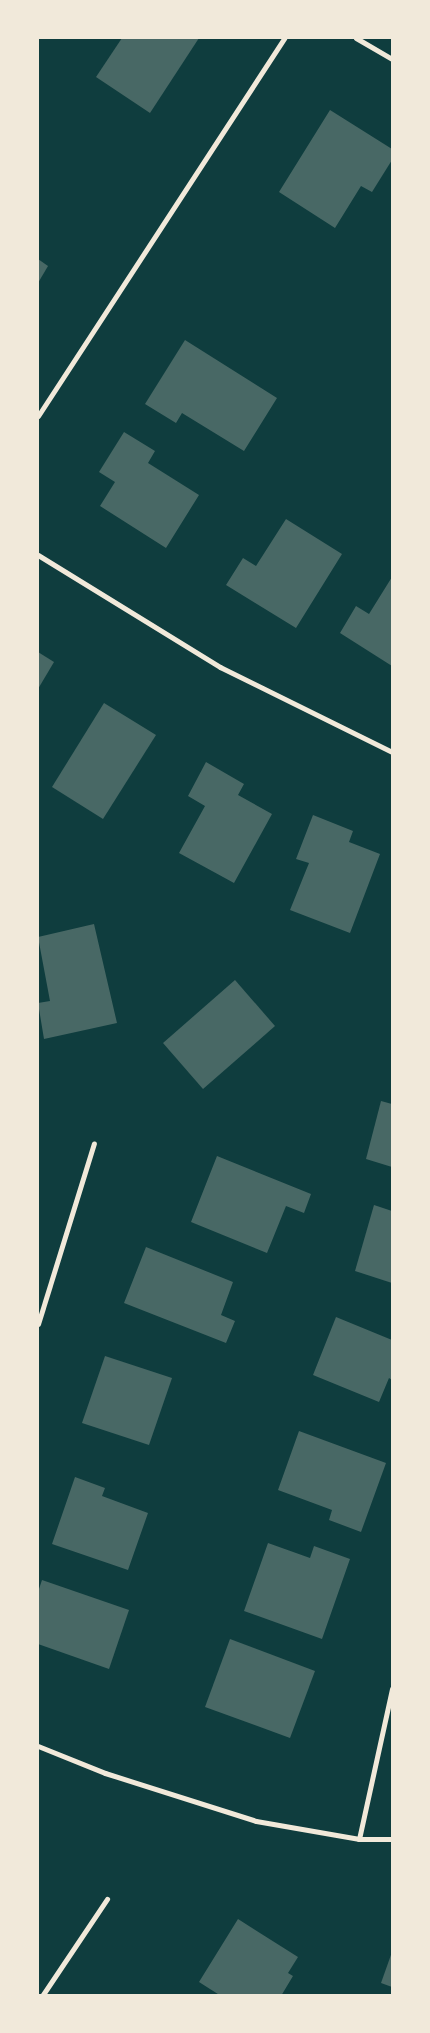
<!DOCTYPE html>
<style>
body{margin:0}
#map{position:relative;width:430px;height:2033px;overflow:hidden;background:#0f3d3e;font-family:Figtree,sans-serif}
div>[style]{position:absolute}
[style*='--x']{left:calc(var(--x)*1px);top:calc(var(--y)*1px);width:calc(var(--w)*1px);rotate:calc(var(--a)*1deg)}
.building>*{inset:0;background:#486865}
.minor>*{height:5px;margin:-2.5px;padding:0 2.5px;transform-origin:2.5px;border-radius:2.5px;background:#f1e9da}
span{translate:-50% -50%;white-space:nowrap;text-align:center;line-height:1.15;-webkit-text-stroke:4px #f1e9da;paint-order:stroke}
.frame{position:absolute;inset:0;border:39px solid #f1e9da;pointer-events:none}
</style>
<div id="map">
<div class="building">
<i style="clip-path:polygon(122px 38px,199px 38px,150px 113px,96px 77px)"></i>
<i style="clip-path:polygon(330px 110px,392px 149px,392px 160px,372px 192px,361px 186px,335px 228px,279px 192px)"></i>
<i style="clip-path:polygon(38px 259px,48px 266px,38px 283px)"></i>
<i style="clip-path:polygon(185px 340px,277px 398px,244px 451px,182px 413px,176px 423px,145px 404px)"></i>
<i style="clip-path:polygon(124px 432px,155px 451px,148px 463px,199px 495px,166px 548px,100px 506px,115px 482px,99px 472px)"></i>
<i style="clip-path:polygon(286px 519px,342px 554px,296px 628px,226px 585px,243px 558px,256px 566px)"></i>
<i style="clip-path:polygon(392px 577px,392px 666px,340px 633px,356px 606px,369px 614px)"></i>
<i style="clip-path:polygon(38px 652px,54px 662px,38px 689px)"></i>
<i style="clip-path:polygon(104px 703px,156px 735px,103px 819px,52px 787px)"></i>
<i style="clip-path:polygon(206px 762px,244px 784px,238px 795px,272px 814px,234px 883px,179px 853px,205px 806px,188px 796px)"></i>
<i style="clip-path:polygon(313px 815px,353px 831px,349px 842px,380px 854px,350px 933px,290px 910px,309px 863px,296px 859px)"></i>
<i style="clip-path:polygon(94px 924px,117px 1023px,44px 1039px,38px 1003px,50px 1001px,38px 937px)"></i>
<i style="clip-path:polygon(235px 980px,275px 1026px,203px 1089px,163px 1043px)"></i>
<i style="clip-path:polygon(381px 1101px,392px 1104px,392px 1167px,366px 1159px)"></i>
<i style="clip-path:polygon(217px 1156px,311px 1194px,304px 1213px,286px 1206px,267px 1253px,191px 1222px)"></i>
<i style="clip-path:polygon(374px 1205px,392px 1211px,392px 1283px,355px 1271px)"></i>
<i style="clip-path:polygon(146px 1247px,233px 1282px,221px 1315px,235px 1321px,226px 1343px,124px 1303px)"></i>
<i style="clip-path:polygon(336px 1317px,392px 1340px,392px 1380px,389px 1378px,379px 1402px,313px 1375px)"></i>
<i style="clip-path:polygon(105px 1356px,172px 1378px,149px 1445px,82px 1423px)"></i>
<i style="clip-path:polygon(299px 1431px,386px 1463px,361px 1532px,329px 1520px,332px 1510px,278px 1490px)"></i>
<i style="clip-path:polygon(75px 1477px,105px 1488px,102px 1496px,148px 1513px,128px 1570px,52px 1544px)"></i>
<i style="clip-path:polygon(268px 1543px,310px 1558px,314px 1546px,350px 1559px,322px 1639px,244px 1611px)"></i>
<i style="clip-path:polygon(42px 1580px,129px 1610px,109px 1669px,38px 1644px,38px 1592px)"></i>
<i style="clip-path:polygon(230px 1639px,315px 1671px,290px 1738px,205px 1707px)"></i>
<i style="clip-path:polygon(238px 1919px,298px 1957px,288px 1973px,293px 1976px,281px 1996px,221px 1996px,199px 1982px)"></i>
<i style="clip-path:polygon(392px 1952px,392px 1987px,381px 1983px)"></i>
</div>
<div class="minor">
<i style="--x:356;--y:38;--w:42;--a:30.3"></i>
<i style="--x:38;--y:416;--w:451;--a:-56.9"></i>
<i style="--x:38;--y:555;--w:214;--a:31.6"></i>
<i style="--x:220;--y:667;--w:192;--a:26.3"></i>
<i style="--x:38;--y:1324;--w:189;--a:-72.8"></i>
<i style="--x:38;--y:1746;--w:72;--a:21.9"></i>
<i style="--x:105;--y:1773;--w:158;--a:17.6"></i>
<i style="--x:256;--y:1821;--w:105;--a:9.9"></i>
<i style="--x:359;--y:1839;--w:33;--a:0"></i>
<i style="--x:359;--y:1839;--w:154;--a:-77.6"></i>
<i style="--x:42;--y:1996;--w:117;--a:-56.2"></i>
</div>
<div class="frame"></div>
</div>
